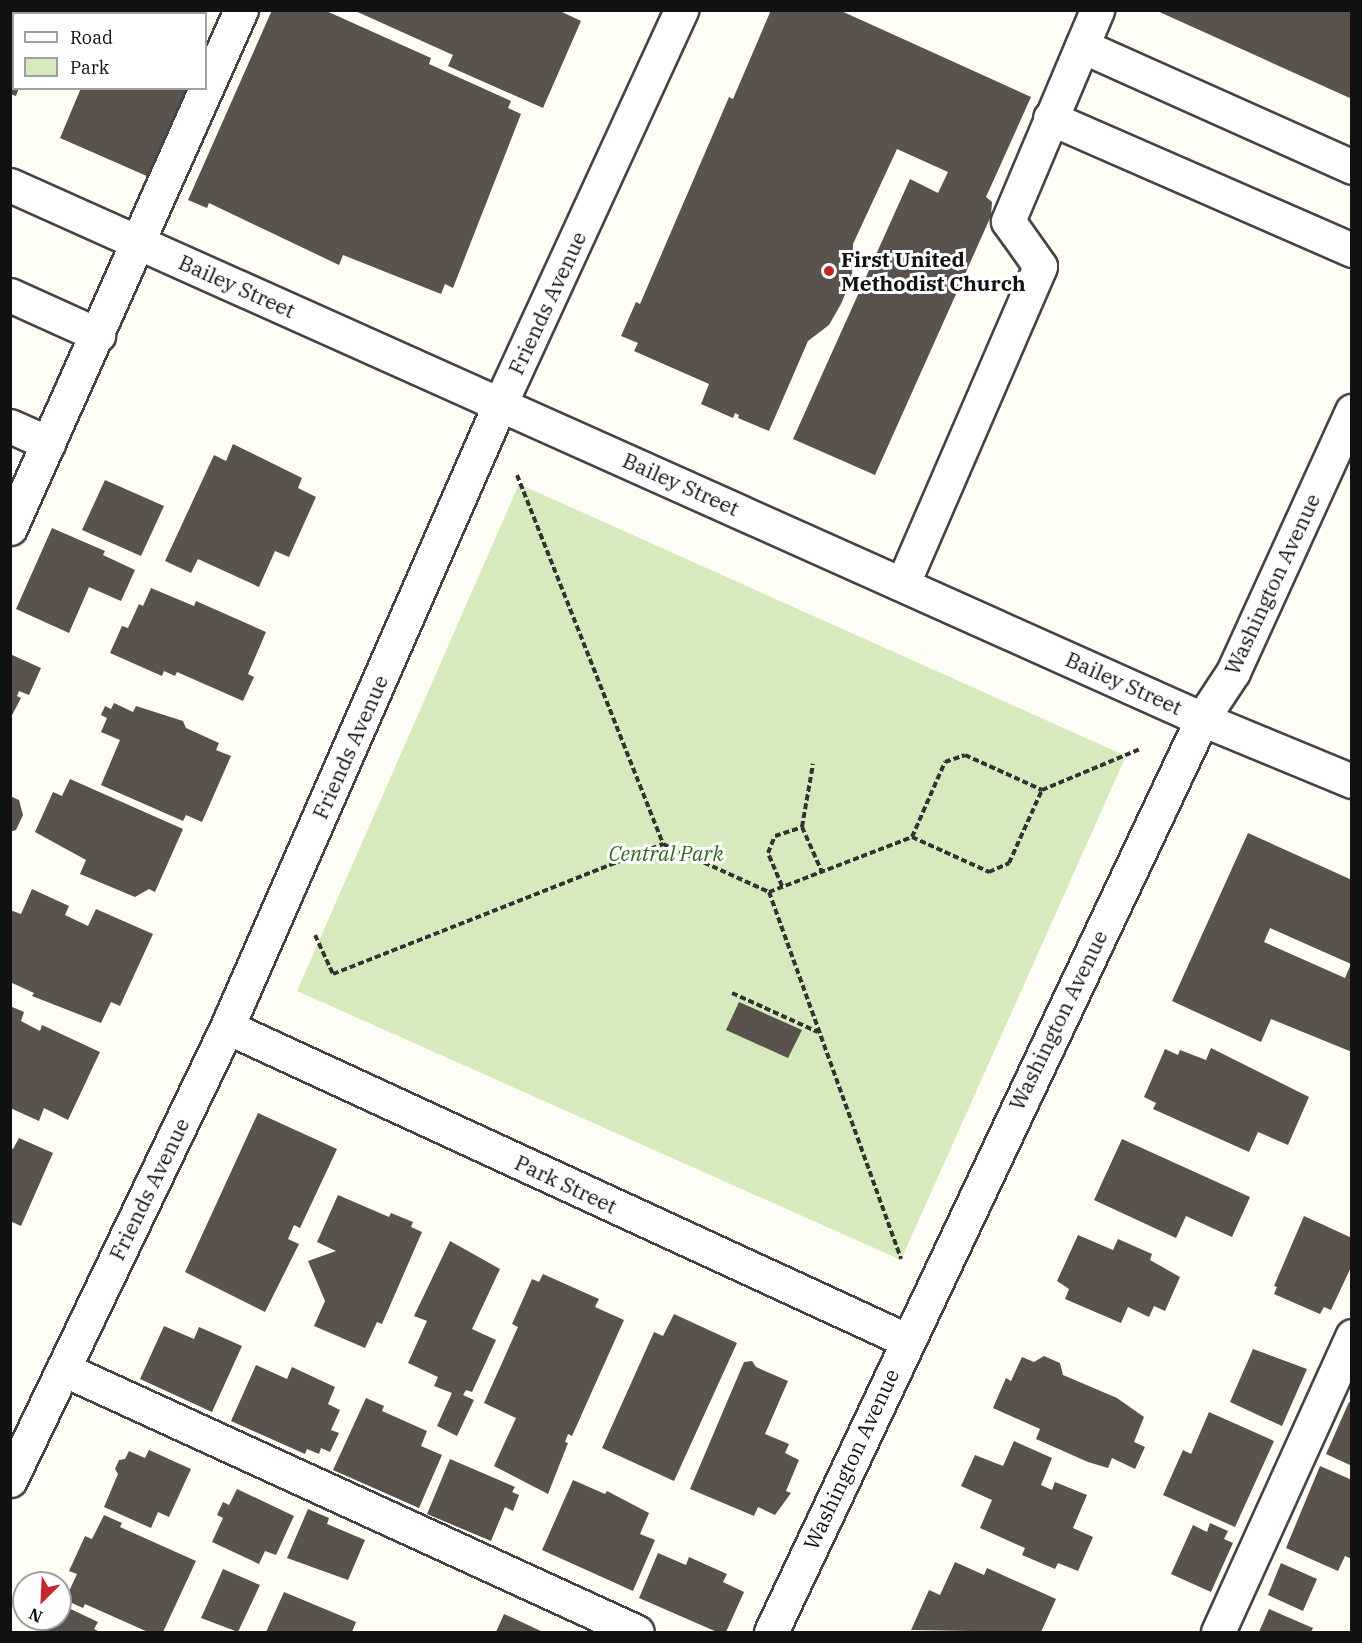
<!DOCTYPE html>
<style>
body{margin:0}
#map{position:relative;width:1362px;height:1643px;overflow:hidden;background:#fffdf5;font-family:"IBM Plex Serif",serif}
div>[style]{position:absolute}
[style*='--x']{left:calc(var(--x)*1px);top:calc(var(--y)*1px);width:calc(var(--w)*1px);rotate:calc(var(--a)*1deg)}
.green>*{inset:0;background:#d5ebbd}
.building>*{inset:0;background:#5a524d}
.path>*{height:4px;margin-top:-2px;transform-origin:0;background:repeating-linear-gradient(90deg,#333 0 6px,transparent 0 9px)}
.roads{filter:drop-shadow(2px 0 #444) drop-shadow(-2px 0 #444) drop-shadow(0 2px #444) drop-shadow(0 -2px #444)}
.minor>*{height:33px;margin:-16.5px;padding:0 16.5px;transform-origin:16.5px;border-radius:16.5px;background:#fff}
.dots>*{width:16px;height:16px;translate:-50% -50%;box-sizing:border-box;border:3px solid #fff;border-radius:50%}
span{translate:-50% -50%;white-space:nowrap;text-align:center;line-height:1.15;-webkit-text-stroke:6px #fff;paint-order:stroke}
.poi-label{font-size:21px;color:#111;font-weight:700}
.left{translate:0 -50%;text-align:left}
.street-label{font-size:21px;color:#111}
.park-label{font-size:21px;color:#2f6b1f;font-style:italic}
.frame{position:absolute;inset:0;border:12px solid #111;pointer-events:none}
.legend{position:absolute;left:12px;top:12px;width:195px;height:78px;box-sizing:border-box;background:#fff;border:2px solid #a0a0a0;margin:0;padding:8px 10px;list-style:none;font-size:18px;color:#111}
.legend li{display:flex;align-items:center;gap:12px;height:30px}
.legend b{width:30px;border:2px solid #a0a0a0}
.north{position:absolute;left:12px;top:1571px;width:60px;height:60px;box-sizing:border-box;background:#fff;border:2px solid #a0a0a0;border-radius:50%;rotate:204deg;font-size:16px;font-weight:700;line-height:24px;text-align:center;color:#111}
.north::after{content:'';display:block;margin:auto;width:21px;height:27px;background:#c4262e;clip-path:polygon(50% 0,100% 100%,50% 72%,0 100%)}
</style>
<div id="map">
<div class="green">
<i style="clip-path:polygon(519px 484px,1126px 756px,901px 1260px,297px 991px)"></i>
</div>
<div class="building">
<i style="clip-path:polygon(10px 10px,54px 10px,14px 14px,14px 88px,19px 88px,16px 96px,10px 94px)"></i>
<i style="clip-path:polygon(272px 10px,324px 10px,431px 58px,429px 64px,511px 101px,508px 108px,521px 114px,453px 288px,445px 284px,441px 294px,343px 255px,339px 265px,209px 203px,207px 208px,188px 200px)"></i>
<i style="clip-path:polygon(353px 10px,558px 10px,581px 21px,543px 108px,448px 66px,453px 55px)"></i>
<i style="clip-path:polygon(771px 10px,839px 10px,1031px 97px,986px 197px,992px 202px,991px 216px,875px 475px,793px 439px,910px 179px,938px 193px,948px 172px,897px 149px,853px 244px,852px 278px,841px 304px,829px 325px,808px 341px,769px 431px,738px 418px,739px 415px,735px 413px,733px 418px,701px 404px,709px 384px,634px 351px,638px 343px,621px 336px,636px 302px,640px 304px,729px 97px,733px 99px)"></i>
<i style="clip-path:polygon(1155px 10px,1352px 10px,1352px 99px)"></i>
<i style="clip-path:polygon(81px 88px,188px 88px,149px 177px,60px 138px)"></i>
<i style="clip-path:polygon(233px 444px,302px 478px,298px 488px,316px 497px,289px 557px,275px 551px,259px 587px,198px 559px,191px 573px,165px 561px,214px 455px,226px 461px)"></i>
<i style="clip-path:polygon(105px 480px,164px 506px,141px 556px,82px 530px)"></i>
<i style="clip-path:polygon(52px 528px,105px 551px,103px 555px,135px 570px,121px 601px,89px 587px,69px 633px,16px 609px)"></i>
<i style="clip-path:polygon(151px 588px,194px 606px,196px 601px,266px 632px,248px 674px,254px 677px,243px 701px,177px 672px,175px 676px,164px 671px,162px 676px,110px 653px,122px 626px,128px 628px,139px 604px,143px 606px)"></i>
<i style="clip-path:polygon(10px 654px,41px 668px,29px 695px,19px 691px,17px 696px,21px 698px,10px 719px)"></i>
<i style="clip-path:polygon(114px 703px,133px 712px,136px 706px,183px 721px,186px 728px,219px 743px,216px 750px,231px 756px,202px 822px,186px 815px,183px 821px,101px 785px,120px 740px,101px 732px,107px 718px,101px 715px,105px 706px,111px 709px)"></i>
<i style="clip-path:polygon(70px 779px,183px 829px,155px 892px,149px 889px,135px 897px,80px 874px,86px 860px,35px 832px,53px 792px,62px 796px)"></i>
<i style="clip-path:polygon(10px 796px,19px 800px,23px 815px,16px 830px,10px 832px)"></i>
<i style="clip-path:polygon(evenodd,1248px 833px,1352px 880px,1352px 1052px,1271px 1019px,1261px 1042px,1172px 1001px,1248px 833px,1270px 928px,1351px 964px,1345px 978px,1264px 942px,1270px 928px)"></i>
<i style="clip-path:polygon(32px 889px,69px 906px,65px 915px,88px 926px,96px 909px,153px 934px,120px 1006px,111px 1002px,101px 1023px,32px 996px,34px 993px,10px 982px,10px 910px,21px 914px)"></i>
<i style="clip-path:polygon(739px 1002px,802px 1030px,788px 1058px,726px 1030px)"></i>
<i style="clip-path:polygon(10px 1006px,24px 1012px,21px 1021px,40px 1031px,42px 1025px,100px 1052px,68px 1120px,44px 1108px,39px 1121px,10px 1108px)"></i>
<i style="clip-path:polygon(1211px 1048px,1309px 1097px,1288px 1145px,1258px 1132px,1249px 1152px,1153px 1109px,1156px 1103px,1144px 1097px,1165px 1049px,1178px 1055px,1180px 1050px,1206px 1060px)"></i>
<i style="clip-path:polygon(258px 1113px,337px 1149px,300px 1228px,294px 1225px,288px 1239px,299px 1244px,265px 1312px,185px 1272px)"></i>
<i style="clip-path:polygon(19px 1138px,53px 1153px,21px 1226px,10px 1221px,10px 1148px,13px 1149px)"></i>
<i style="clip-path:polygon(1122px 1139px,1250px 1197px,1232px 1237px,1186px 1216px,1176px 1238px,1094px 1200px)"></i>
<i style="clip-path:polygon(338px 1195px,389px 1217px,391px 1213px,413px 1222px,411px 1227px,422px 1232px,382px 1324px,377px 1322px,365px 1348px,314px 1326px,325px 1301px,308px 1261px,336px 1251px,317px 1242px)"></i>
<i style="clip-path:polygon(1304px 1216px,1352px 1238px,1352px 1265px,1331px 1310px,1324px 1307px,1320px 1314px,1274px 1294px,1277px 1287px,1274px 1286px)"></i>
<i style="clip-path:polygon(1078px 1235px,1113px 1250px,1118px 1239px,1152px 1254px,1150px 1260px,1180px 1277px,1165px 1311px,1154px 1306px,1149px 1317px,1128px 1307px,1121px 1323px,1065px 1299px,1069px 1289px,1057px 1281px)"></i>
<i style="clip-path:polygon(450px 1241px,500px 1269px,472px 1329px,496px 1340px,472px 1392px,466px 1390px,463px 1395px,474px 1400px,457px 1436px,437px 1426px,452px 1393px,434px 1386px,438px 1377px,408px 1363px,427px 1321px,414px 1316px)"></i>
<i style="clip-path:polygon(543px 1274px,599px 1299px,595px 1307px,624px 1320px,572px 1436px,568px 1434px,565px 1442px,568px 1443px,548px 1494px,494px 1466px,516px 1418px,484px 1403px,518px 1327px,512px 1324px,532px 1279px,539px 1282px)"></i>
<i style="clip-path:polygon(674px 1314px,737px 1343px,674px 1481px,602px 1448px,654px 1332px,663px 1336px)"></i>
<i style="clip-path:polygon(164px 1326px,194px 1339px,199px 1327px,242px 1346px,212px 1412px,140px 1379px)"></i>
<i style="clip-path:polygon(1253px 1349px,1307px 1369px,1282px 1426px,1230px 1402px)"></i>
<i style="clip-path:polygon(1044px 1356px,1060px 1363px,1063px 1375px,1117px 1398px,1144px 1417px,1134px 1442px,1145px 1447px,1135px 1469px,1112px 1458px,1108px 1468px,1088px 1462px,1036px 1439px,1040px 1429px,993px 1408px,1006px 1378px,1011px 1381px,1022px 1357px,1034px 1362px)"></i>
<i style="clip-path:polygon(752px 1361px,756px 1367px,788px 1381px,765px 1434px,789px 1444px,785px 1453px,799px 1460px,786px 1491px,791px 1493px,775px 1515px,758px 1507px,754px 1516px,690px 1489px,744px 1362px)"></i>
<i style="clip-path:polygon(256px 1365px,287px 1379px,292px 1367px,335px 1387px,328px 1404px,340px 1410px,331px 1430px,339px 1433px,330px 1452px,321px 1448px,319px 1454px,307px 1449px,305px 1454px,231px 1421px)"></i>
<i style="clip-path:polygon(366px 1398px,384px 1406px,382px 1411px,427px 1431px,421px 1446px,442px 1455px,419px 1508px,333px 1470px)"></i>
<i style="clip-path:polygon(1349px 1402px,1352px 1403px,1352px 1466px,1326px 1454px)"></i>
<i style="clip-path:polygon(1209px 1412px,1274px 1441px,1235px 1527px,1163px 1495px,1183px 1450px,1191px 1454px)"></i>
<i style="clip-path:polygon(1014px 1441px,1052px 1458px,1041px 1485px,1052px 1490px,1055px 1482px,1087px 1495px,1073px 1528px,1093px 1537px,1078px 1571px,1058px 1563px,1055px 1569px,1022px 1555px,1025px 1548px,980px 1528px,992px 1500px,961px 1486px,975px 1455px,1003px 1466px)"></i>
<i style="clip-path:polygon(149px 1450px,191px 1469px,169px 1517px,158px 1512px,151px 1528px,104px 1507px,118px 1474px,115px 1469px,119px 1460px,125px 1459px,129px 1451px,145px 1458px)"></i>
<i style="clip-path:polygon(450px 1459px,515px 1487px,512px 1492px,519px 1495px,513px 1511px,505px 1507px,491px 1541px,427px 1514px)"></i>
<i style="clip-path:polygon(1320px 1466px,1352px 1480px,1352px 1559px,1345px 1556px,1338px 1571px,1286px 1548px)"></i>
<i style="clip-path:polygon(573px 1480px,605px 1494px,607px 1491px,649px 1513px,640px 1534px,655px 1540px,633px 1591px,542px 1550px)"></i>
<i style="clip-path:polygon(237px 1489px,294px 1516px,276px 1555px,265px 1551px,259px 1564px,212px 1542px,223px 1518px,217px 1515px,223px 1502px,229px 1505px)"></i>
<i style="clip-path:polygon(308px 1509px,329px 1518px,327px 1524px,365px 1540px,348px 1580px,287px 1558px)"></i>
<i style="clip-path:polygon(104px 1515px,122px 1523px,120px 1527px,196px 1561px,163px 1632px,148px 1632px,85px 1604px,83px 1608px,65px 1600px,77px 1574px,69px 1571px,85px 1536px,92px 1539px)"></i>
<i style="clip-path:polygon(1210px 1523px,1228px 1531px,1224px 1539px,1233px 1543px,1211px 1592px,1171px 1574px,1193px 1525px,1207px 1532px)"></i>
<i style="clip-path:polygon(658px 1553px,686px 1565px,689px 1557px,727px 1574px,723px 1582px,744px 1592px,726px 1632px,717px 1632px,639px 1598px)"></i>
<i style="clip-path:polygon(955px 1562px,984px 1575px,987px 1568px,1056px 1599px,1041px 1632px,911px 1630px,929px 1590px,940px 1595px)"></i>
<i style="clip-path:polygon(1281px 1563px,1317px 1579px,1303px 1611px,1268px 1595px)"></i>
<i style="clip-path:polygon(223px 1569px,260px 1585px,238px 1632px,201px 1618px)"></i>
<i style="clip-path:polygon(284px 1592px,356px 1622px,352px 1632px,266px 1632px)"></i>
<i style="clip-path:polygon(60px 1604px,98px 1622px,94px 1629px,100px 1632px,38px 1632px,45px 1619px,60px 1619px)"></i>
<i style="clip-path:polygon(1269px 1609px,1313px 1628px,1311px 1632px,1259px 1632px)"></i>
<i style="clip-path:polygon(504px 1614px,543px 1632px,496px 1632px)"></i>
</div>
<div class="path">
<i style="--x:517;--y:475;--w:397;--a:68.4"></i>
<i style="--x:663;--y:844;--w:116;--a:24.4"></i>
<i style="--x:769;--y:892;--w:153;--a:-21"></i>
<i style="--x:912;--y:837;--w:85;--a:24.4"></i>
<i style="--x:989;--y:872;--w:22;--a:-24"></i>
<i style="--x:1009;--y:863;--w:80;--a:-65.7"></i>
<i style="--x:1042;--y:790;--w:106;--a:-22.7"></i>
<i style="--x:802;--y:827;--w:64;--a:-80.1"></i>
<i style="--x:912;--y:837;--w:82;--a:-66.3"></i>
<i style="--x:945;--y:762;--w:21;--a:-19"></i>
<i style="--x:965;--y:755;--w:85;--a:24.4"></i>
<i style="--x:782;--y:886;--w:36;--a:-113"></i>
<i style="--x:768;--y:853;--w:18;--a:-68"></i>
<i style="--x:775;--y:836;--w:28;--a:-18"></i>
<i style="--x:802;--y:827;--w:49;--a:66"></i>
<i style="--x:769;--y:892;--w:390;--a:70.2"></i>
<i style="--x:315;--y:935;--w:43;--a:65.2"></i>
<i style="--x:333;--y:974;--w:355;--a:-21.5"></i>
<i style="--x:732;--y:993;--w:94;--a:24.4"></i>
</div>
<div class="roads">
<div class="minor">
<i style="--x:1082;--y:46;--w:296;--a:24.1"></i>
<i style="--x:1050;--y:118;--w:330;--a:23.6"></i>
<i style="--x:10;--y:185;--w:1306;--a:24.13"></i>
<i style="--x:1202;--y:719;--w:162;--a:22.5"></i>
<i style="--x:10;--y:295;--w:97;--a:24.4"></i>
<i style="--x:10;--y:426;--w:42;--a:24.1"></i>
<i style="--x:10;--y:528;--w:567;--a:-65.97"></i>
<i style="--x:903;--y:583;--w:345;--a:-66.6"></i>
<i style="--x:1040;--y:266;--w:55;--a:-125.4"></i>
<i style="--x:1008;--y:221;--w:229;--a:-67.1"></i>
<i style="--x:227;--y:1027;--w:748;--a:24.75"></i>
<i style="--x:63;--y:1369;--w:631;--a:24.62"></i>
<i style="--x:10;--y:1480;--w:502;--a:-64.4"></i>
<i style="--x:227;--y:1027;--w:680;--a:-66.34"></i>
<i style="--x:500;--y:404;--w:434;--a:-65.3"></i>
<i style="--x:771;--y:1632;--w:1010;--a:-64.73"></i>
<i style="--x:1202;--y:719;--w:56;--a:-56.6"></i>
<i style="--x:1233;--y:672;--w:287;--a:-65.5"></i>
<i style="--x:1218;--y:1632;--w:325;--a:-65.6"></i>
</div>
</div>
<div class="dots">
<i style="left:829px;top:271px;background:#c4262e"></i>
</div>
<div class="poi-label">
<span class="left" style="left:841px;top:271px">First United<br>Methodist Church</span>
</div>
<div class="street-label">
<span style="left:237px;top:286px;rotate:24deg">Bailey Street</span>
<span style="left:547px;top:303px;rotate:-65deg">Friends Avenue</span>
<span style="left:681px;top:484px;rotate:24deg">Bailey Street</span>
<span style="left:1272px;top:584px;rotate:-65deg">Washington Avenue</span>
<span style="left:1124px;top:683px;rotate:24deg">Bailey Street</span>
<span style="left:350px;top:747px;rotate:-66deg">Friends Avenue</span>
<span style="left:1058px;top:1020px;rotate:-64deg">Washington Avenue</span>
<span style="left:566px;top:1184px;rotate:25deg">Park Street</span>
<span style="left:149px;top:1189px;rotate:-64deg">Friends Avenue</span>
<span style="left:851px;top:1459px;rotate:-65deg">Washington Avenue</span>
</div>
<div class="park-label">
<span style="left:666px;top:853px">Central Park</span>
</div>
<div class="frame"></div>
<ul class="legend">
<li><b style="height:8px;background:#fff"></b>Road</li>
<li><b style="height:16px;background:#d5ebbd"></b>Park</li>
</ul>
<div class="north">N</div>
</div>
